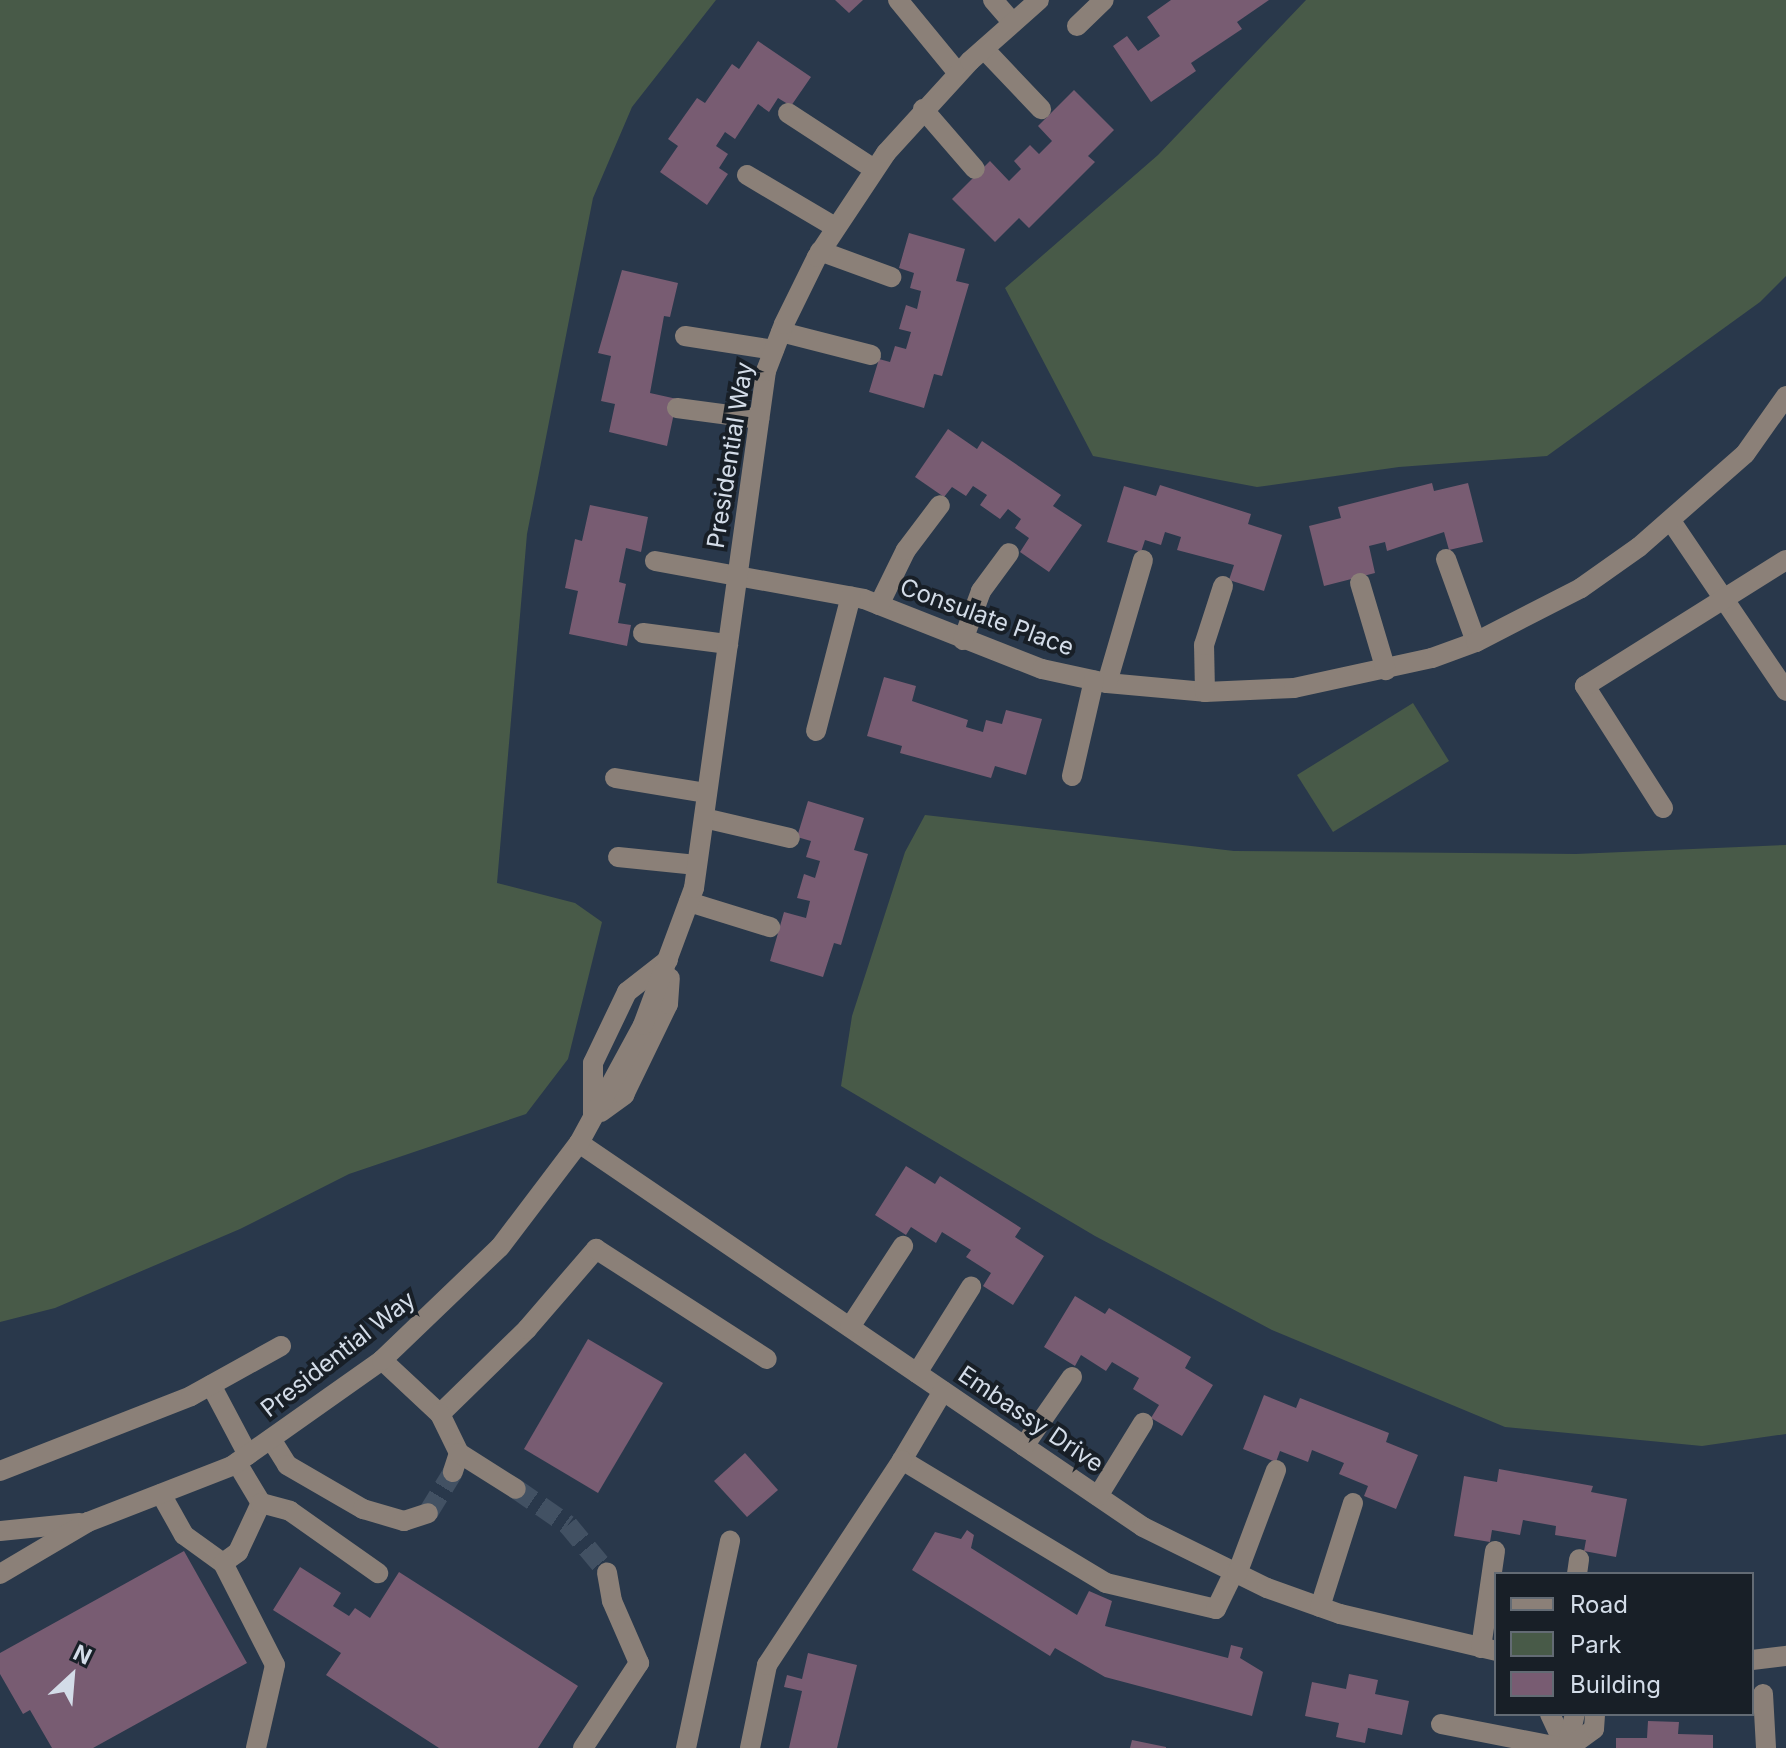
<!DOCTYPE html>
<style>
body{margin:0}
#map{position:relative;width:1786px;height:1748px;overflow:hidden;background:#29384b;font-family:Inter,sans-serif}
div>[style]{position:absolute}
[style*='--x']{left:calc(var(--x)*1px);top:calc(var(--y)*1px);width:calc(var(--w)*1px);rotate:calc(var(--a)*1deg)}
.green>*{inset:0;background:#485a48}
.building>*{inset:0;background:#785c72}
.minor-tunnel>*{height:20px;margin-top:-10px;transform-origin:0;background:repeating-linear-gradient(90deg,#425163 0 20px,transparent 0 30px)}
.minor>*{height:20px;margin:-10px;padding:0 10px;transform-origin:10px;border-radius:10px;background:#8b8078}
span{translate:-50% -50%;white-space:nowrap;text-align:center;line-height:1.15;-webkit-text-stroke:8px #181f27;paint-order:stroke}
.street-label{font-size:24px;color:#d3dce8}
.legend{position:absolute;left:1494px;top:1572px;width:260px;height:144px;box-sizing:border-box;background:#181f27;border:2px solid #636b74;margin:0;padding:10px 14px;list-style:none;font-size:24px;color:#d3dce8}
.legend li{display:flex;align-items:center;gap:16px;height:40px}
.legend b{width:40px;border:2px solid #636b74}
.north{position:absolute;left:32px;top:1636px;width:80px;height:80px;-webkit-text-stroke:6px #181f27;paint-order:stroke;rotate:26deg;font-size:22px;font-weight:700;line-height:32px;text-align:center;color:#d3dce8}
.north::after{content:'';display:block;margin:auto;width:28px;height:36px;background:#d3dce8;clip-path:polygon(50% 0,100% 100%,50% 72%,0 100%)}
</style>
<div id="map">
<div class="green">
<i style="clip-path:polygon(0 0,716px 0,632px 107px,593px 198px,527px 534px,497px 883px,575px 903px,602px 922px,568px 1059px,526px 1114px,349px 1174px,240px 1229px,55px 1308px,0 1322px)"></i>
<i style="clip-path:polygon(1306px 0,1786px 0,1786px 276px,1760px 302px,1547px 456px,1399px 467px,1257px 487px,1093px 456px,1005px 288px,1158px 155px)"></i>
<i style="clip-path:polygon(1413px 703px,1449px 761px,1333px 832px,1297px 775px)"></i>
<i style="clip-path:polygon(925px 815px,1234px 851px,1576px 854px,1786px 845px,1786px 1434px,1702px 1446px,1505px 1427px,1272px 1330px,1095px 1236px,841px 1086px,852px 1016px,905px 852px)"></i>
</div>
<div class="building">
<i style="clip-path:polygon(835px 0,863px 0,849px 13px)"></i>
<i style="clip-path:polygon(1171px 0,1269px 0,1237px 22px,1242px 29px,1191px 63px,1196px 71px,1151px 102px,1113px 46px,1127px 36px,1138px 51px,1160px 36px,1147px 17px)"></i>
<i style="clip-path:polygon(758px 41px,811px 77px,791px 106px,778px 98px,769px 112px,758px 104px,735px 139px,725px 132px,716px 146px,728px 154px,719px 168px,728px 174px,707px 205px,660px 172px,678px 146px,668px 139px,697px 98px,705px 103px,732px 64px,739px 69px)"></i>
<i style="clip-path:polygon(1074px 90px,1114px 130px,1088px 156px,1095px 162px,1029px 228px,1019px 218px,995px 242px,952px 199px,990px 161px,1009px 181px,1021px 169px,1014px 161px,1030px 145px,1039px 154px,1052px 141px,1038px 126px)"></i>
<i style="clip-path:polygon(909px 233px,965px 249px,956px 281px,969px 284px,942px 376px,934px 374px,924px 408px,869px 392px,879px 359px,890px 362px,895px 346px,906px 349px,911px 332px,899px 329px,906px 305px,917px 309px,921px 291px,910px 288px,914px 273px,899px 268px)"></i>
<i style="clip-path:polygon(622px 270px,678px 283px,670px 317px,664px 316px,650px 393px,677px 399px,667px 446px,609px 432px,615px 404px,601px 401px,611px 356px,598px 353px)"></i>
<i style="clip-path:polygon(948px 429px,977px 449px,982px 441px,1061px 495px,1053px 506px,1082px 525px,1049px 572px,1020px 552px,1029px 538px,1015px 528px,1021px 519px,1008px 509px,1000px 519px,980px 505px,987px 495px,973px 486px,966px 496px,952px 487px,944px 497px,915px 477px)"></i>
<i style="clip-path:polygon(1432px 483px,1434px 491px,1468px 483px,1483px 542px,1449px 550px,1444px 532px,1387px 551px,1385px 542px,1369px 546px,1375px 573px,1324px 586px,1309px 526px,1341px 518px,1338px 507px)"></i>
<i style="clip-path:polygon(1160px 485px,1251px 514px,1248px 524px,1282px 535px,1264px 591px,1229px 580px,1234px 565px,1177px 550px,1181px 537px,1165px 532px,1161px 545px,1145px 540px,1141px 552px,1107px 542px,1124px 486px,1156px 496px)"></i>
<i style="clip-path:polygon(590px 505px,648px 517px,641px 552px,626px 548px,619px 582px,626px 584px,618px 623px,631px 625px,627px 646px,569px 634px,578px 591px,565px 588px,575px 539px,582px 541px)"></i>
<i style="clip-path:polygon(884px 677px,916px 686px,912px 701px,968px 720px,966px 727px,983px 732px,986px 720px,1002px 724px,1006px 710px,1042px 719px,1026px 775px,995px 766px,991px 778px,900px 753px,902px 746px,867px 736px)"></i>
<i style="clip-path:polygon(808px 801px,864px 818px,854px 850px,868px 854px,841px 945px,834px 943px,823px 977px,770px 961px,784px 912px,806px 918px,810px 901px,797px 898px,804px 874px,815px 878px,820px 861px,806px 857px,811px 841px,797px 837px)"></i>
<i style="clip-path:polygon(906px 1166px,935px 1184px,940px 1176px,1021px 1228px,1015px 1237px,1044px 1256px,1013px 1305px,983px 1286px,991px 1273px,966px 1257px,971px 1250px,942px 1232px,936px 1243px,911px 1227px,906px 1235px,875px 1215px)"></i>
<i style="clip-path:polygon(1075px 1296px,1105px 1314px,1109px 1308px,1191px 1357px,1185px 1368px,1213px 1385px,1182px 1436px,1151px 1418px,1159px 1405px,1133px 1389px,1139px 1378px,1112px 1362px,1106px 1371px,1081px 1355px,1075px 1366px,1044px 1347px)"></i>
<i style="clip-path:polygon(588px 1339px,663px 1383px,598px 1493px,524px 1449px)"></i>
<i style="clip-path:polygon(1264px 1395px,1296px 1408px,1300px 1398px,1389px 1433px,1386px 1442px,1418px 1455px,1396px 1509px,1364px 1496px,1368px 1486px,1339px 1474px,1344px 1463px,1312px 1450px,1308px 1462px,1280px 1451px,1276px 1462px,1243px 1449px)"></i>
<i style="clip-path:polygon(745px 1453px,778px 1490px,747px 1517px,714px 1481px)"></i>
<i style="clip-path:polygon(1499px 1469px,1593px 1486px,1591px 1492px,1627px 1499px,1616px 1557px,1584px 1551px,1586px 1540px,1555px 1535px,1556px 1526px,1523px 1520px,1520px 1535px,1492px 1530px,1490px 1542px,1454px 1536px,1464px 1476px,1497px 1482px)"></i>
<i style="clip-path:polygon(967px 1530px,974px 1535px,971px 1548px,1077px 1615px,1089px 1591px,1112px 1601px,1105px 1626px,1228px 1658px,1231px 1645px,1243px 1648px,1240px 1658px,1263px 1672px,1252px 1716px,1105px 1677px,1055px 1648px,1050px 1656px,912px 1570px,935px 1532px,961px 1539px)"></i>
<i style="clip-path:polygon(184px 1551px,247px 1663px,93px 1748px,52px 1748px,30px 1710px,23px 1714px,0 1674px,0 1653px)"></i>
<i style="clip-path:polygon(300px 1567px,341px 1593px,333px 1606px,349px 1616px,355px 1608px,370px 1618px,399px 1572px,578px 1686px,538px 1748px,439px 1748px,326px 1675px,341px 1653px,273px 1610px)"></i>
<i style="clip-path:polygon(808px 1653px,857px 1665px,837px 1748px,789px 1748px,802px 1691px,784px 1687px,787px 1675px,802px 1679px)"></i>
<i style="clip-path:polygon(1349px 1674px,1378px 1680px,1375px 1694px,1409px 1701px,1402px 1735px,1368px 1728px,1365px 1743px,1336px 1737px,1339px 1723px,1305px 1716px,1312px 1682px,1346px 1689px)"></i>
<i style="clip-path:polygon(1648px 1721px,1679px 1722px,1678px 1734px,1713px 1735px,1713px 1748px,1616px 1748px,1616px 1738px,1647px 1738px)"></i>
<i style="clip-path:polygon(1132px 1740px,1166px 1747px,1166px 1748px,1130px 1748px)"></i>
</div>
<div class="minor-tunnel">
<i style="--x:516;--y:1489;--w:63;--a:34.7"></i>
<i style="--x:568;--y:1525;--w:61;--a:50.3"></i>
<i style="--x:428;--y:1513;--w:48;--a:-58.6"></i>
</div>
<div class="minor">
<i style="--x:898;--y:0;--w:94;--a:50.6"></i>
<i style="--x:993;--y:0;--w:30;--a:49"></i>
<i style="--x:1077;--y:26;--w:37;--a:-44"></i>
<i style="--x:984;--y:49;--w:83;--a:46.5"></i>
<i style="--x:923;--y:109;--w:79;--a:49.1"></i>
<i style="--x:788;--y:113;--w:103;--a:33.1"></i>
<i style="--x:747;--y:175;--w:102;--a:30.6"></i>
<i style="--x:820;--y:251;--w:76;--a:20.1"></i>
<i style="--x:781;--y:332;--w:93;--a:14.3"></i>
<i style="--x:685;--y:336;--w:90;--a:8.9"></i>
<i style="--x:677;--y:408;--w:83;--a:7.6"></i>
<i style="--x:1671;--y:521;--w:205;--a:55.9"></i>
<i style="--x:1446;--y:559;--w:88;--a:70.1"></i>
<i style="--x:655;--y:561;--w:212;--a:10.3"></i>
<i style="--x:864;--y:599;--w:191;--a:21.5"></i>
<i style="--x:1042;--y:669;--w:66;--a:12.2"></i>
<i style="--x:1107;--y:683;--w:98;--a:5.2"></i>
<i style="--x:1205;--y:692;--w:89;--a:-2.6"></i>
<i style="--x:1294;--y:688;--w:141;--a:-12.3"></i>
<i style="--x:1432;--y:658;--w:47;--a:-20"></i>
<i style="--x:1476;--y:642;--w:118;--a:-27.2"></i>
<i style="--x:1581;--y:588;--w:71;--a:-35.3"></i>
<i style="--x:1639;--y:547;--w:141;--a:-41.3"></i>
<i style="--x:1745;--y:454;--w:71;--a:-54.7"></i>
<i style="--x:1360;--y:583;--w:91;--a:73.4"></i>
<i style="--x:879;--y:605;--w:61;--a:-63.9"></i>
<i style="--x:906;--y:550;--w:56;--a:-52.9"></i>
<i style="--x:643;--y:633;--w:86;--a:7.4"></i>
<i style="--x:963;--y:640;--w:52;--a:-69.8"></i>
<i style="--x:981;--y:591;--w:47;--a:-53.6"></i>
<i style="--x:1107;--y:683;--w:128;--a:-73.7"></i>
<i style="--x:1205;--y:692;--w:47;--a:-91.2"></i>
<i style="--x:1204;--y:645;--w:62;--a:-72.1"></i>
<i style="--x:816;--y:731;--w:139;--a:-75.5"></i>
<i style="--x:1072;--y:776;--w:98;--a:-77.1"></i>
<i style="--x:615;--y:778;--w:93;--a:9.3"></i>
<i style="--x:1663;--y:808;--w:145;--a:-122.6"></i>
<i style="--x:1585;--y:686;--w:237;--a:-32.1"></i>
<i style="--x:704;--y:818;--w:88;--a:13.1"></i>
<i style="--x:618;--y:857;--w:79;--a:5.8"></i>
<i style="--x:689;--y:902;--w:85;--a:17.2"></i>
<i style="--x:601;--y:1112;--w:29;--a:-36"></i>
<i style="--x:624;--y:1095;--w:101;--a:-64.2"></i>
<i style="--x:668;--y:1004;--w:26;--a:-86"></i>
<i style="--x:593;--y:1117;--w:54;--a:-90"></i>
<i style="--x:593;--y:1063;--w:79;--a:-64.4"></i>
<i style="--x:627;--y:992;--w:52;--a:-38"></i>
<i style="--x:579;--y:1143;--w:682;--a:34.25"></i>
<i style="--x:1143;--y:1527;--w:138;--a:26.2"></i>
<i style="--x:1267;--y:1588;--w:77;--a:19.6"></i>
<i style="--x:1340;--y:1614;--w:160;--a:13.3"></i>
<i style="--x:850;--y:1327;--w:97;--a:-56.8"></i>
<i style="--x:382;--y:1360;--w:79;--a:43"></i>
<i style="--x:440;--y:1414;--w:122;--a:-44.3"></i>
<i style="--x:527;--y:1329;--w:106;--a:-49.2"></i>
<i style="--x:596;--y:1249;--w:203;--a:32.8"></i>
<i style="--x:917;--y:1373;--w:102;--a:-57.9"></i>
<i style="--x:211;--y:1385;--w:79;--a:62.1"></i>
<i style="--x:943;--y:1391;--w:80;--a:120.7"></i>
<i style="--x:902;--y:1460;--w:238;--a:31.1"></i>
<i style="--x:1106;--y:1583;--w:113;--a:13.3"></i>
<i style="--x:1216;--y:1609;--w:41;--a:-64.1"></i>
<i style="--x:440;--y:1414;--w:43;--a:64"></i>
<i style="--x:459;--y:1453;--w:20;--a:108"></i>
<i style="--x:271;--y:1439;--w:31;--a:58"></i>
<i style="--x:287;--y:1465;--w:88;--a:30.1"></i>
<i style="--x:363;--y:1509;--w:43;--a:16.3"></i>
<i style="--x:404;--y:1521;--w:25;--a:-18"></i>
<i style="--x:1024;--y:1446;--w:84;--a:-55.2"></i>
<i style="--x:459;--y:1453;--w:67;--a:32.3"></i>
<i style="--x:0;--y:1471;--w:205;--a:-21.4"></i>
<i style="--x:191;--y:1396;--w:103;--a:-29.1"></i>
<i style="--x:161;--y:1494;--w:47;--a:60.7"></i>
<i style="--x:184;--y:1535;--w:48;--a:35.7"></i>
<i style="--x:223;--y:1563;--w:19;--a:-36"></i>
<i style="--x:238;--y:1552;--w:54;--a:-64.9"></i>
<i style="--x:261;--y:1503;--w:47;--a:-121"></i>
<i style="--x:1098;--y:1496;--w:86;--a:-58.3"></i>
<i style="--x:261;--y:1503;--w:30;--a:15"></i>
<i style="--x:290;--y:1511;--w:108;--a:35.2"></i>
<i style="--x:0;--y:1531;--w:80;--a:-5.7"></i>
<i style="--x:223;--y:1563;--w:114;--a:63"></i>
<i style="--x:275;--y:1665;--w:85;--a:102.9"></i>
<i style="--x:0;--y:1574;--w:102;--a:-30.6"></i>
<i style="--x:88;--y:1522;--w:155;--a:-21.3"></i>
<i style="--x:232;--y:1466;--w:184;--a:-35.2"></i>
<i style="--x:382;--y:1360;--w:163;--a:-43.8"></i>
<i style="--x:500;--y:1247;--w:131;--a:-52.8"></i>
<i style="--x:579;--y:1143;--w:134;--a:-61.5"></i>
<i style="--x:643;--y:1025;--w:146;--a:-69.6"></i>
<i style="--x:694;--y:888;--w:522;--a:-82.07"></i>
<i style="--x:766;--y:371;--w:50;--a:-69"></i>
<i style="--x:784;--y:324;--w:75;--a:-63.8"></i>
<i style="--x:817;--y:257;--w:125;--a:-56.4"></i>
<i style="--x:886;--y:153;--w:125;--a:-47.6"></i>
<i style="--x:970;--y:61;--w:92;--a:-41.5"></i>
<i style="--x:1237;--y:1574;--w:111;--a:-69.4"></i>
<i style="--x:1577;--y:1574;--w:15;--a:-82"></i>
<i style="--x:1320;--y:1607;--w:109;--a:-72.4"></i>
<i style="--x:1481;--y:1648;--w:98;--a:-81.8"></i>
<i style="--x:1752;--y:1660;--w:34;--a:-7"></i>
<i style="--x:1763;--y:1694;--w:54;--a:86.8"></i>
<i style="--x:1550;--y:1714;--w:38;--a:65"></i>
<i style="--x:1441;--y:1724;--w:124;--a:11.1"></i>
<i style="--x:583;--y:1748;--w:102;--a:-56.6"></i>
<i style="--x:639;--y:1663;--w:68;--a:-113.5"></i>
<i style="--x:612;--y:1601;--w:29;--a:-100"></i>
<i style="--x:686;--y:1748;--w:212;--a:-78"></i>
<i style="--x:750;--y:1748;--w:85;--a:-78.4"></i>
<i style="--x:767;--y:1665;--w:245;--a:-56.6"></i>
<i style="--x:1567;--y:1748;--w:35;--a:-77"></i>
<i style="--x:1568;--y:1748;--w:32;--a:-36"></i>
<i style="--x:1594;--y:1729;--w:15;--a:-86"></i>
</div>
<div class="street-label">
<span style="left:730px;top:455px;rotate:-81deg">Presidential Way</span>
<span style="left:987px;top:617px;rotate:20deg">Consulate Place</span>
<span style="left:338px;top:1354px;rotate:-38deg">Presidential Way</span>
<span style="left:1031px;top:1419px;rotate:34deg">Embassy Drive</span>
</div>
<ul class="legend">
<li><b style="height:10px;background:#8b8078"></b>Road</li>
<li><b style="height:22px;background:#485a48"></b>Park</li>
<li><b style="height:22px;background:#785c72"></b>Building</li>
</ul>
<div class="north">N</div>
</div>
